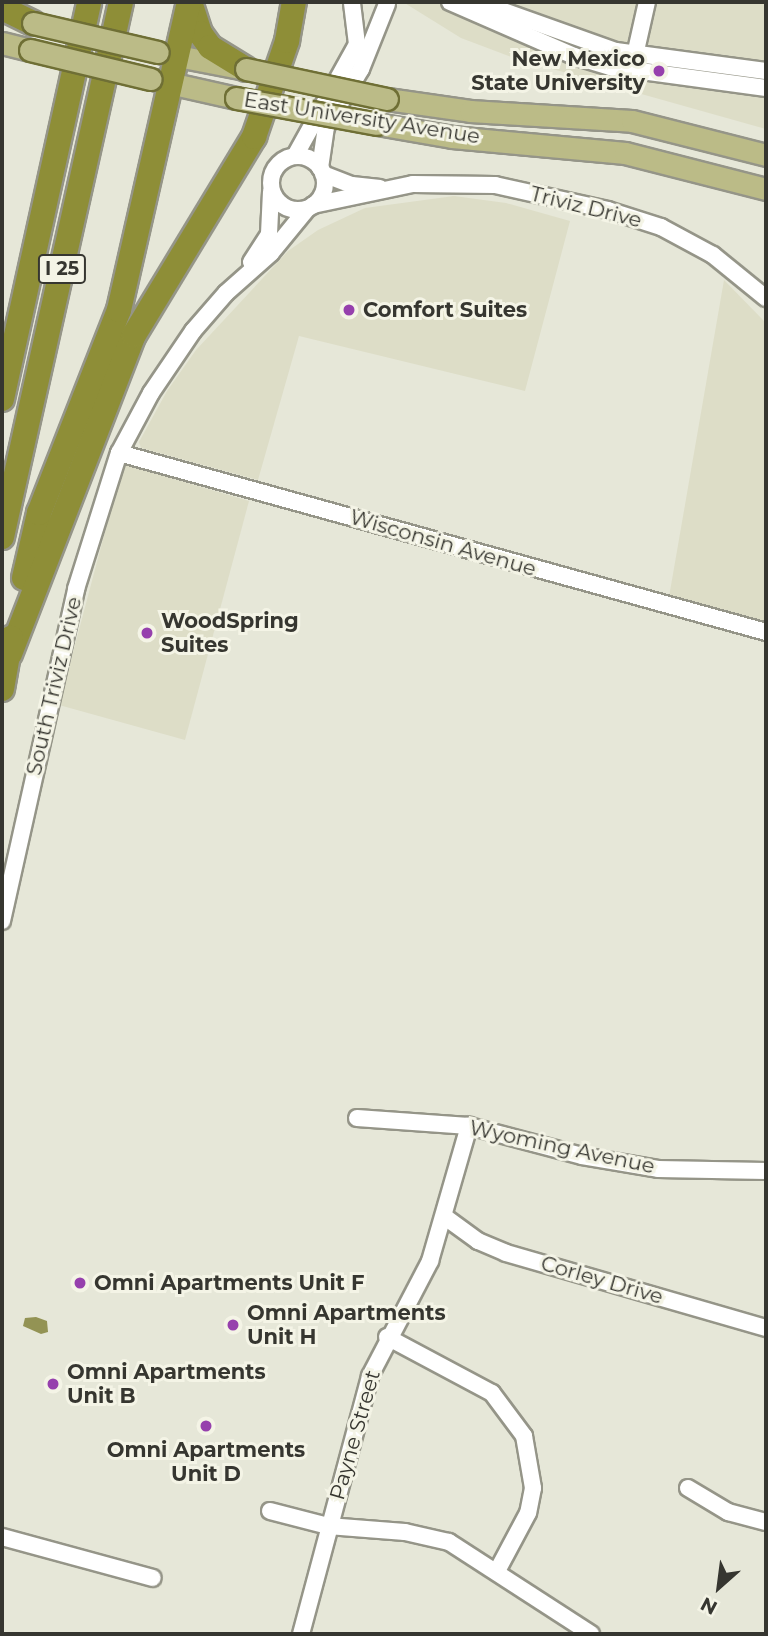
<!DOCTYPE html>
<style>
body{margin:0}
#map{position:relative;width:768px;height:1636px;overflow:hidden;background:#e6e7d8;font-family:Montserrat,sans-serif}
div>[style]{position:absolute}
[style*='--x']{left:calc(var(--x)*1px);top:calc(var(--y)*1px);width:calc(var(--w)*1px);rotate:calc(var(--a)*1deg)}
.built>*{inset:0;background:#ddddc7}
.water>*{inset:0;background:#939354}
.roads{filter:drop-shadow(2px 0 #959588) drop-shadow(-2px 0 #959588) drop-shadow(0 2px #959588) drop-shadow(0 -2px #959588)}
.minor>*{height:16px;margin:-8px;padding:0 8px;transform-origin:8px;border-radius:8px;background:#fff}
.minor>.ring{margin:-8px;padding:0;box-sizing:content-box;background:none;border:16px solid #fff;border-radius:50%}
.major>*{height:21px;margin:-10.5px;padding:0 10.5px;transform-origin:10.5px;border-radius:10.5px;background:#bbbb87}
.highway>*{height:24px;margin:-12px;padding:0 12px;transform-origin:12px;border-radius:12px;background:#8e8e37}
.bridges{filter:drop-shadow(2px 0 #6f6f35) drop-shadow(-2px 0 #6f6f35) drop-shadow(0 2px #6f6f35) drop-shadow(0 -2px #6f6f35)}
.major-bridge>*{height:21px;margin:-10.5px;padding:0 10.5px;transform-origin:10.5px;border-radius:10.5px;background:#bbbb87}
.dots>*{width:19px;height:19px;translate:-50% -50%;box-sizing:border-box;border:4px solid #f4f4e6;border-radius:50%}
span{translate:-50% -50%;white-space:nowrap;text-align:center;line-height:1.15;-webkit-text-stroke:6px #f4f4e6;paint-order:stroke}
.shield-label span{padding:2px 5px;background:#f4f4e6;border:2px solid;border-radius:5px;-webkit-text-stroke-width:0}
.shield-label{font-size:19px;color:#363630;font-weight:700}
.poi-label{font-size:21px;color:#363630;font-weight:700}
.right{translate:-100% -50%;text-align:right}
.left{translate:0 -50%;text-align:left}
.street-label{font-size:21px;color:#363630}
.frame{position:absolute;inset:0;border:4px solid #363630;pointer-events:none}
.north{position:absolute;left:684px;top:1552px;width:70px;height:70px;-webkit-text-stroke:5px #f4f4e6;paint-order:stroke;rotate:208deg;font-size:19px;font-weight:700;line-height:28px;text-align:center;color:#363630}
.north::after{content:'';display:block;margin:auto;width:24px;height:32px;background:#363630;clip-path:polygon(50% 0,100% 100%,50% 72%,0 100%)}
</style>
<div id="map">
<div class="built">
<i style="clip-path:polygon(403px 2px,766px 2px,766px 129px,517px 59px,461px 38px)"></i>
<i style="clip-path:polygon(454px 196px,506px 203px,570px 221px,525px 391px,299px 336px,258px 480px,141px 448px,139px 442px,167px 391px,196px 350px,288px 251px,318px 230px,365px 208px)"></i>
<i style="clip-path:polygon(724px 280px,766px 323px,766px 624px,669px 597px)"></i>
<i style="clip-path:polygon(123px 464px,249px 501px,185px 740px,59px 705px)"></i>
</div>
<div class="water">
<i style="clip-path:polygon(36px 1317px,47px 1321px,48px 1332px,41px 1334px,23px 1326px,25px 1318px)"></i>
</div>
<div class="roads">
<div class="minor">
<i style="--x:450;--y:2;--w:135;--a:23.5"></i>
<i style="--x:574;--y:56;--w:39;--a:17"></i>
<i style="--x:611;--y:67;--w:156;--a:7.7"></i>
<i style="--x:481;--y:3;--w:143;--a:19.6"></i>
<i style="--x:616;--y:51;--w:151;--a:7.6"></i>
<i style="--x:633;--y:64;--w:64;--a:-77.3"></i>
<i style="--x:295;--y:156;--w:128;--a:-61"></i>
<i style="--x:357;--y:44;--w:41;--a:-97"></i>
<i class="ring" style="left:271px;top:156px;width:38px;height:38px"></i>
<i style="--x:320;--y:168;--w:41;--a:-81.7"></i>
<i style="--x:326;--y:127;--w:68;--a:-58.9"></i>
<i style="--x:361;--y:69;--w:70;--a:-68.2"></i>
<i style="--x:323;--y:174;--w:31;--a:21"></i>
<i style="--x:352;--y:185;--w:28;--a:6"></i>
<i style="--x:313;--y:205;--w:102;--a:-11.9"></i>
<i style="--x:413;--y:184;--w:82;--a:0.7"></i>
<i style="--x:495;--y:185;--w:116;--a:12.5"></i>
<i style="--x:608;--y:210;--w:56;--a:17.8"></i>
<i style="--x:661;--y:227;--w:59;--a:28.3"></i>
<i style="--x:713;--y:255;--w:68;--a:39.1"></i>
<i style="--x:251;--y:262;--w:33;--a:-57"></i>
<i style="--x:269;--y:234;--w:42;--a:-87.3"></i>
<i style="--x:119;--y:453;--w:671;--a:15.46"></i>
<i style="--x:2;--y:921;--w:340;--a:-77.4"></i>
<i style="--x:76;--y:589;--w:143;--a:-72.5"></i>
<i style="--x:119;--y:453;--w:68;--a:-61.9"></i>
<i style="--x:151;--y:393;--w:75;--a:-55.9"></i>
<i style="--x:193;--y:331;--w:50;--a:-49"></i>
<i style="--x:226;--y:293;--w:60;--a:-41.6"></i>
<i style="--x:271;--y:253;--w:57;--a:-50.7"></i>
<i style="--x:357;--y:1118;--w:112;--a:4.1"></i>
<i style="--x:469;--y:1126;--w:117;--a:14.9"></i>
<i style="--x:582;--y:1156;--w:77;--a:9.7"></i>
<i style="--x:658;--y:1169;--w:108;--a:1.1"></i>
<i style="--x:445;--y:1217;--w:41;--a:36"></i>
<i style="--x:478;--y:1241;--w:30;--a:23"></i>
<i style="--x:506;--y:1253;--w:271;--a:16.1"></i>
<i style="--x:387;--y:1337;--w:119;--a:28.1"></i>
<i style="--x:492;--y:1393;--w:54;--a:53.3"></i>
<i style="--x:524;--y:1436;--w:53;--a:80.2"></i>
<i style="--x:533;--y:1488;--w:25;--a:101"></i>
<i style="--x:528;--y:1513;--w:66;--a:118.1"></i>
<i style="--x:688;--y:1488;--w:47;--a:31"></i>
<i style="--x:728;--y:1512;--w:39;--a:15"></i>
<i style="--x:270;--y:1511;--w:60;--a:14.5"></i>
<i style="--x:328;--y:1526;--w:77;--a:4.5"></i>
<i style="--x:405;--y:1532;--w:45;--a:12.8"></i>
<i style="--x:449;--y:1542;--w:169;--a:32.9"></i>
<i style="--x:2;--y:1537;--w:156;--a:15.2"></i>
<i style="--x:301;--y:1634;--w:267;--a:-75"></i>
<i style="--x:370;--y:1376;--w:130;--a:-62.4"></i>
<i style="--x:430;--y:1261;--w:141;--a:-73.9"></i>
</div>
<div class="major">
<i style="--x:2;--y:43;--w:29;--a:14"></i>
<i style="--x:162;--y:53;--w:79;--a:10.9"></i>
<i style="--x:156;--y:80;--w:82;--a:12.7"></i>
<i style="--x:387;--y:99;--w:84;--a:8.2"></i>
<i style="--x:470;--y:111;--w:162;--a:3.5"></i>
<i style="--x:632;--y:121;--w:138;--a:14.2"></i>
<i style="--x:377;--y:124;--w:76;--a:9.8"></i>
<i style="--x:452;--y:137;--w:174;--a:5.3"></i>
<i style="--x:625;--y:153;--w:146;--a:14.3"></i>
</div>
<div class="highway">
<i style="--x:190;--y:2;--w:33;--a:72"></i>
<i style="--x:200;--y:33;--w:17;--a:54"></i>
<i style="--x:210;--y:47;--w:42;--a:31.4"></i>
<i style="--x:2;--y:8;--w:34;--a:26"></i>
<i style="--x:2;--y:399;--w:406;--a:-77.6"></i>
<i style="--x:2;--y:537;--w:548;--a:-77.46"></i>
<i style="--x:24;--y:578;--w:67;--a:-77"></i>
<i style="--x:39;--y:513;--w:218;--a:-68.5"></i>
<i style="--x:119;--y:310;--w:316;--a:-77.2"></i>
<i style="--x:10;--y:654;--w:342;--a:-68.8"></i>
<i style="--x:134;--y:335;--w:232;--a:-58.8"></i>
<i style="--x:254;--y:137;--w:102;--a:-71"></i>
<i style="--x:287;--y:41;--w:40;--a:-80"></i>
<i style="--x:2;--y:689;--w:52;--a:-80"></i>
</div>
</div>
<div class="bridges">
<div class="major-bridge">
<i style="--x:33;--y:23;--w:128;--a:13.1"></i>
<i style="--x:30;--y:50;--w:124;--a:13.5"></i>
<i style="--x:246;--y:69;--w:144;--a:12"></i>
<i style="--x:236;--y:98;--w:143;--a:10.4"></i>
</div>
</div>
<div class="dots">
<i style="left:659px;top:71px;background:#9640ad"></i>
<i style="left:349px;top:310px;background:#9640ad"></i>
<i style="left:147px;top:633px;background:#9640ad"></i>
<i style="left:80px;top:1283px;background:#9640ad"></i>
<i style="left:233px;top:1325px;background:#9640ad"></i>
<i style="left:53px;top:1384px;background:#9640ad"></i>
<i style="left:206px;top:1426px;background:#9640ad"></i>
</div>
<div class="shield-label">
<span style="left:62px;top:269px">I 25</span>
</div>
<div class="poi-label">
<span class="right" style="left:645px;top:71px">New Mexico<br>State University</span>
<span class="left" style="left:363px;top:310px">Comfort Suites</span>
<span class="left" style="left:161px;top:633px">WoodSpring<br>Suites</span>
<span class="left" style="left:94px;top:1283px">Omni Apartments Unit F</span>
<span class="left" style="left:247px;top:1325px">Omni Apartments<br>Unit H</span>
<span class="left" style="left:67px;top:1384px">Omni Apartments<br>Unit B</span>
<span style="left:206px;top:1462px">Omni Apartments<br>Unit D</span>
</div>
<div class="street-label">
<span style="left:362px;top:118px;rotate:9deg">East University Avenue</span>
<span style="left:586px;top:207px;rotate:14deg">Triviz Drive</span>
<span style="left:443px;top:543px;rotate:16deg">Wisconsin Avenue</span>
<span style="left:54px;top:686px;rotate:-77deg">South Triviz Drive</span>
<span style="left:562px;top:1147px;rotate:12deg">Wyoming Avenue</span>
<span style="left:602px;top:1280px;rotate:16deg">Corley Drive</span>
<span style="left:355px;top:1435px;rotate:-74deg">Payne Street</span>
</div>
<div class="frame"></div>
<div class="north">N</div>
</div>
